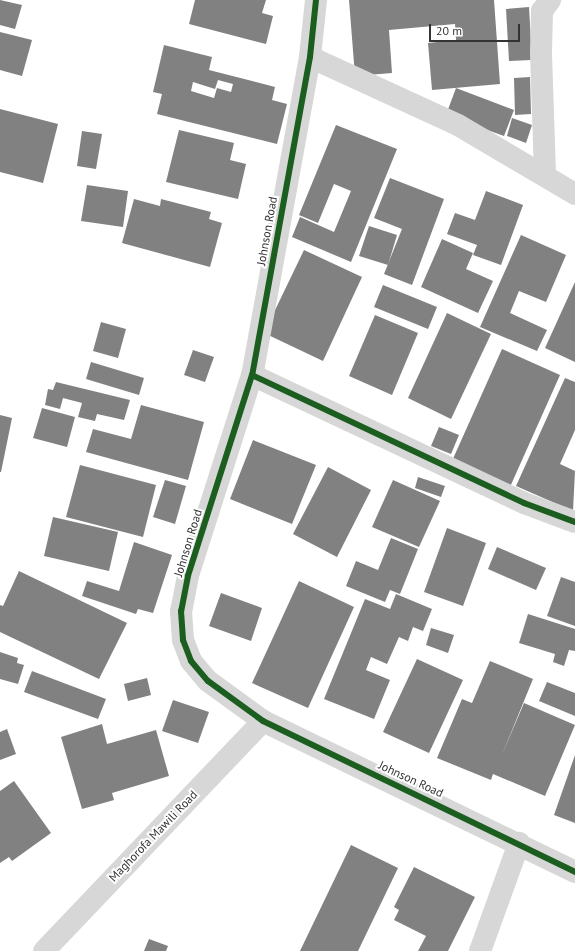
<!DOCTYPE html>
<style>
body{margin:0}
#map{position:relative;width:575px;height:951px;overflow:hidden;background:#fff;font-family:"PT Sans",sans-serif}
div>[style]{position:absolute}
[style*='--x']{left:calc(var(--x)*1px);top:calc(var(--y)*1px);width:calc(var(--w)*1px);rotate:calc(var(--a)*1deg)}
.building>*{inset:0;background:#818181}
.minor>*{height:22px;margin:-11px;padding:0 11px;transform-origin:11px;border-radius:11px;background:#d7d7d7}
.cycleway>*{height:6px;margin:-3px;padding:0 3px;transform-origin:3px;border-radius:3px;background:#1b5e20}
span{translate:-50% -50%;white-space:nowrap;text-align:center;line-height:1.15;-webkit-text-stroke:4px #fff;paint-order:stroke}
.street-label{font-size:12px;color:#333}
.scale{position:absolute;left:429px;top:24px;width:91px;height:18px;box-sizing:border-box;border:2px solid #333;border-top:0;padding-left:5px;font-size:12px;line-height:14px;white-space:nowrap;color:#333;-webkit-text-stroke:3px #fff;paint-order:stroke}
</style>
<div id="map">
<div class="building">
<i style="clip-path:polygon(0 0,22px 5px,15px 29px,0 25px)"></i>
<i style="clip-path:polygon(195px 0,266px 0,262px 13px,273px 16px,266px 44px,189px 24px)"></i>
<i style="clip-path:polygon(349px 0,494px 0,500px 84px,432px 90px,428px 43px,456px 40px,455px 24px,389px 30px,392px 73px,355px 76px)"></i>
<i style="clip-path:polygon(529px 7px,532px 60px,509px 61px,506px 9px)"></i>
<i style="clip-path:polygon(0 32px,32px 40px,22px 76px,0 70px)"></i>
<i style="clip-path:polygon(evenodd,164px 45px,212px 57px,209px 70px,275px 87px,272px 100px,287px 104px,277px 144px,157px 114px,162px 94px,153px 92px,164px 45px,218px 80px,233px 84px,231px 92px,217px 88px,214px 98px,191px 91px,193px 82px,215px 89px,218px 80px)"></i>
<i style="clip-path:polygon(530px 77px,531px 114px,515px 115px,514px 78px)"></i>
<i style="clip-path:polygon(456px 88px,514px 110px,504px 136px,446px 115px)"></i>
<i style="clip-path:polygon(0 109px,58px 124px,43px 183px,0 172px)"></i>
<i style="clip-path:polygon(512px 118px,532px 125px,526px 143px,507px 136px)"></i>
<i style="clip-path:polygon(336px 125px,397px 149px,351px 262px,292px 237px,300px 217px,334px 232px,351px 191px,334px 184px,318px 223px,299px 215px)"></i>
<i style="clip-path:polygon(179px 130px,234px 143px,230px 160px,246px 164px,238px 199px,166px 182px)"></i>
<i style="clip-path:polygon(82px 131px,102px 134px,96px 169px,77px 166px)"></i>
<i style="clip-path:polygon(390px 178px,444px 199px,412px 285px,384px 274px,402px 229px,374px 218px)"></i>
<i style="clip-path:polygon(87px 185px,128px 191px,123px 227px,81px 221px)"></i>
<i style="clip-path:polygon(486px 191px,523px 205px,501px 265px,473px 255px,477px 245px,447px 234px,455px 213px,475px 220px)"></i>
<i style="clip-path:polygon(134px 199px,160px 206px,161px 199px,211px 212px,209px 219px,222px 223px,210px 267px,122px 243px)"></i>
<i style="clip-path:polygon(369px 226px,397px 235px,388px 265px,359px 256px)"></i>
<i style="clip-path:polygon(521px 235px,566px 255px,546px 302px,519px 291px,510px 313px,547px 330px,537px 351px,480px 327px)"></i>
<i style="clip-path:polygon(442px 239px,473px 253px,466px 269px,493px 281px,478px 313px,421px 287px)"></i>
<i style="clip-path:polygon(304px 250px,362px 277px,323px 361px,264px 333px)"></i>
<i style="clip-path:polygon(575px 282px,575px 362px,545px 348px)"></i>
<i style="clip-path:polygon(383px 285px,437px 307px,428px 329px,374px 307px)"></i>
<i style="clip-path:polygon(447px 313px,491px 334px,451px 419px,408px 398px)"></i>
<i style="clip-path:polygon(375px 315px,418px 333px,392px 395px,349px 376px)"></i>
<i style="clip-path:polygon(101px 322px,126px 329px,118px 358px,93px 351px)"></i>
<i style="clip-path:polygon(502px 349px,560px 375px,510px 487px,452px 461px)"></i>
<i style="clip-path:polygon(193px 350px,214px 357px,205px 382px,184px 375px)"></i>
<i style="clip-path:polygon(91px 362px,144px 378px,139px 395px,86px 379px)"></i>
<i style="clip-path:polygon(565px 378px,575px 382px,575px 430px,560px 464px,575px 471px,573px 511px,516px 486px)"></i>
<i style="clip-path:polygon(56px 382px,130px 400px,124px 420px,97px 414px,95px 421px,78px 417px,82px 403px,63px 398px,60px 409px,45px 405px,48px 389px,53px 390px)"></i>
<i style="clip-path:polygon(141px 405px,204px 422px,188px 480px,86px 452px,93px 429px,131px 439px)"></i>
<i style="clip-path:polygon(42px 408px,75px 417px,67px 447px,33px 438px)"></i>
<i style="clip-path:polygon(0 415px,12px 418px,1px 472px,0 472px)"></i>
<i style="clip-path:polygon(439px 427px,459px 435px,451px 454px,431px 446px)"></i>
<i style="clip-path:polygon(253px 440px,316px 465px,292px 524px,230px 499px)"></i>
<i style="clip-path:polygon(80px 465px,156px 485px,143px 537px,66px 517px)"></i>
<i style="clip-path:polygon(328px 467px,371px 490px,337px 557px,293px 534px)"></i>
<i style="clip-path:polygon(418px 477px,445px 486px,441px 497px,415px 488px)"></i>
<i style="clip-path:polygon(165px 480px,186px 486px,175px 524px,153px 517px)"></i>
<i style="clip-path:polygon(393px 480px,440px 501px,419px 547px,372px 527px)"></i>
<i style="clip-path:polygon(53px 517px,118px 532px,109px 571px,44px 556px)"></i>
<i style="clip-path:polygon(447px 528px,486px 543px,463px 606px,424px 592px)"></i>
<i style="clip-path:polygon(391px 538px,418px 549px,400px 594px,390px 590px,385px 602px,346px 586px,356px 561px,378px 570px)"></i>
<i style="clip-path:polygon(134px 542px,172px 555px,153px 613px,138px 609px,136px 614px,82px 596px,87px 581px,119px 591px)"></i>
<i style="clip-path:polygon(497px 547px,546px 568px,536px 590px,488px 569px)"></i>
<i style="clip-path:polygon(19px 571px,127px 623px,99px 679px,0 632px,0 605px,3px 606px)"></i>
<i style="clip-path:polygon(561px 577px,575px 582px,575px 626px,547px 616px)"></i>
<i style="clip-path:polygon(299px 581px,354px 607px,308px 708px,252px 683px)"></i>
<i style="clip-path:polygon(221px 593px,262px 608px,251px 641px,209px 626px)"></i>
<i style="clip-path:polygon(396px 594px,432px 609px,423px 631px,413px 627px,408px 641px,399px 637px,387px 664px,371px 657px,366px 670px,390px 680px,374px 719px,324px 699px,365px 599px,390px 609px)"></i>
<i style="clip-path:polygon(528px 614px,575px 629px,575px 651px,569px 650px,564px 666px,553px 662px,555px 654px,519px 643px)"></i>
<i style="clip-path:polygon(431px 628px,454px 635px,448px 653px,426px 645px)"></i>
<i style="clip-path:polygon(0 652px,18px 658px,17px 663px,24px 665px,18px 684px,0 679px)"></i>
<i style="clip-path:polygon(417px 659px,463px 680px,429px 753px,383px 732px)"></i>
<i style="clip-path:polygon(490px 661px,533px 679px,501px 757px,524px 703px,575px 725px,545px 796px,493px 774px,491px 780px,437px 758px,462px 699px,472px 703px)"></i>
<i style="clip-path:polygon(32px 671px,106px 699px,98px 719px,24px 692px)"></i>
<i style="clip-path:polygon(147px 678px,151px 695px,128px 701px,124px 684px)"></i>
<i style="clip-path:polygon(547px 682px,575px 693px,575px 716px,539px 701px)"></i>
<i style="clip-path:polygon(173px 700px,209px 712px,198px 743px,162px 731px)"></i>
<i style="clip-path:polygon(102px 724px,107px 744px,156px 730px,169px 776px,112px 793px,114px 800px,82px 809px,61px 737px)"></i>
<i style="clip-path:polygon(7px 729px,16px 754px,0 760px,0 732px)"></i>
<i style="clip-path:polygon(575px 755px,575px 823px,554px 815px)"></i>
<i style="clip-path:polygon(14px 781px,51px 833px,12px 861px,9px 857px,0 863px,0 791px)"></i>
<i style="clip-path:polygon(351px 845px,398px 868px,358px 951px,300px 951px)"></i>
<i style="clip-path:polygon(414px 867px,475px 897px,448px 951px,418px 951px,426px 936px,394px 920px,399px 910px,394px 907px)"></i>
<i style="clip-path:polygon(149px 939px,168px 946px,166px 951px,144px 951px)"></i>
</div>
<div class="minor">
<i style="--x:316;--y:0;--w:57;--a:96"></i>
<i style="--x:310;--y:57;--w:323;--a:100.3"></i>
<i style="--x:252;--y:375;--w:211;--a:107.7"></i>
<i style="--x:188;--y:576;--w:36;--a:101"></i>
<i style="--x:181;--y:611;--w:29;--a:86"></i>
<i style="--x:183;--y:640;--w:22;--a:69"></i>
<i style="--x:191;--y:661;--w:26;--a:50"></i>
<i style="--x:208;--y:681;--w:68;--a:36"></i>
<i style="--x:263;--y:721;--w:347;--a:25.8"></i>
<i style="--x:310;--y:57;--w:163;--a:24.7"></i>
<i style="--x:458;--y:125;--w:136;--a:30.5"></i>
<i style="--x:545;--y:174;--w:122;--a:-91.9"></i>
<i style="--x:541;--y:52;--w:41;--a:-88.6"></i>
<i style="--x:542;--y:11;--w:14;--a:-54"></i>
<i style="--x:252;--y:375;--w:301;--a:25.2"></i>
<i style="--x:524;--y:503;--w:54;--a:20.4"></i>
<i style="--x:44;--y:951;--w:318;--a:-46.4"></i>
<i style="--x:480;--y:951;--w:115;--a:-70.1"></i>
</div>
<div class="cycleway">
<i style="--x:316;--y:0;--w:57;--a:96"></i>
<i style="--x:310;--y:57;--w:323;--a:100.3"></i>
<i style="--x:252;--y:375;--w:211;--a:107.7"></i>
<i style="--x:188;--y:576;--w:36;--a:101"></i>
<i style="--x:181;--y:611;--w:29;--a:86"></i>
<i style="--x:183;--y:640;--w:22;--a:69"></i>
<i style="--x:191;--y:661;--w:26;--a:50"></i>
<i style="--x:208;--y:681;--w:68;--a:36"></i>
<i style="--x:263;--y:721;--w:347;--a:25.8"></i>
<i style="--x:252;--y:375;--w:301;--a:25.2"></i>
<i style="--x:524;--y:503;--w:54;--a:20.4"></i>
</div>
<div class="street-label">
<span style="left:267px;top:231px;rotate:-80deg">Johnson Road</span>
<span style="left:188px;top:543px;rotate:-73deg">Johnson Road</span>
<span style="left:411px;top:779px;rotate:25deg">Johnson Road</span>
<span style="left:153px;top:836px;rotate:-46deg">Maghorofa Mawili Road</span>
</div>
<div class="scale">20 m</div>
</div>
